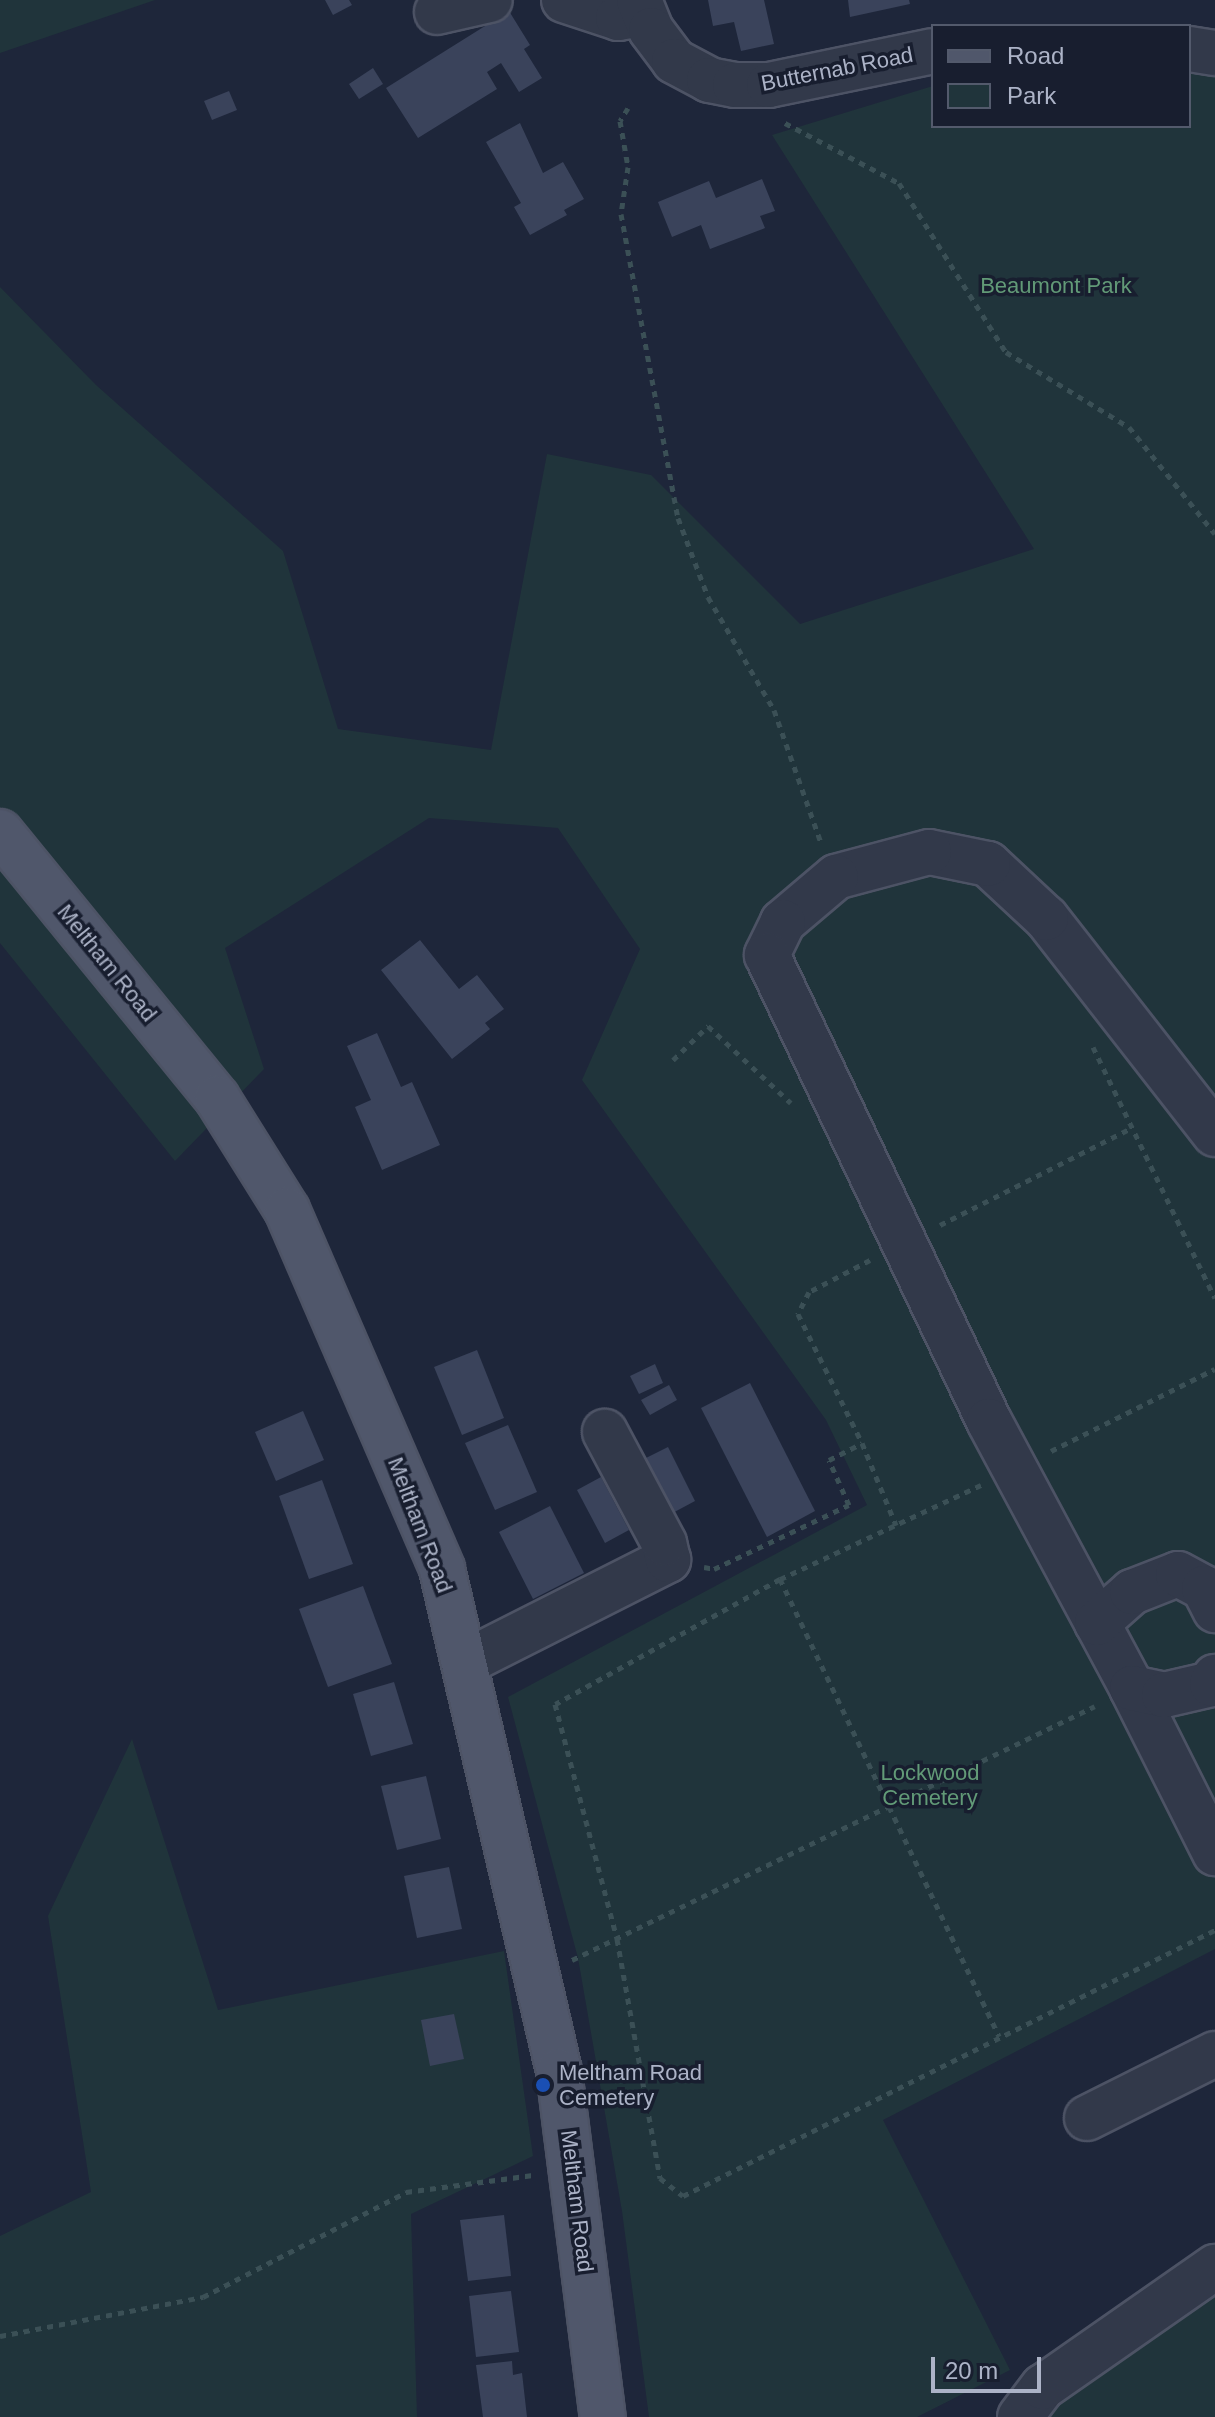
<!DOCTYPE html>
<style>
body{margin:0}
#map{position:relative;width:1215px;height:2417px;overflow:hidden;background:#1e263a;font-family:Helvetica,sans-serif}
div>[style]{position:absolute}
[style*='--x']{left:calc(var(--x)*1px);top:calc(var(--y)*1px);width:calc(var(--w)*1px);rotate:calc(var(--a)*1deg)}
.green>*{inset:0;background:#20343b}
.building>*{inset:0;background:#3a435b}
.path>*{height:5px;margin-top:-2.5px;transform-origin:0;background:repeating-linear-gradient(90deg,#3b5056 0 6px,transparent 0 12px)}
.roads{filter:drop-shadow(2px 0 #4d5365) drop-shadow(-2px 0 #4d5365) drop-shadow(0 2px #4d5365) drop-shadow(0 -2px #4d5365)}
.minor>*{height:44px;margin:-22px;padding:0 22px;transform-origin:22px;border-radius:22px;background:#32394a}
.major>*{height:44px;margin:-22px;padding:0 22px;transform-origin:22px;border-radius:22px;background:#50576b}
.dots>*{width:22px;height:22px;translate:-50% -50%;box-sizing:border-box;border:4px solid #181e2f;border-radius:50%}
span{translate:-50% -50%;white-space:nowrap;text-align:center;line-height:1.15;-webkit-text-stroke:7px #181e2f;paint-order:stroke}
.street-label{font-size:22px;color:#acb3c7}
.park-label{font-size:22px;color:#629a77}
.poi-label{font-size:22px;color:#acb3c7}
.left{translate:0 -50%;text-align:left}
.legend{position:absolute;left:931px;top:24px;width:260px;height:104px;box-sizing:border-box;background:#181e2f;border:2px solid #535a6c;margin:0;padding:10px 14px;list-style:none;font-size:24px;color:#acb3c7}
.legend li{display:flex;align-items:center;gap:16px;height:40px}
.legend b{width:40px;border:2px solid #535a6c}
.scale{position:absolute;left:931px;top:2357px;width:110px;height:36px;box-sizing:border-box;border:4px solid #acb3c7;border-top:0;padding-left:10px;font-size:24px;line-height:28px;white-space:nowrap;color:#acb3c7;-webkit-text-stroke:6px #181e2f;paint-order:stroke}
</style>
<div id="map">
<div class="green">
<i style="clip-path:polygon(0 0,155px 0,0 53px)"></i>
<i style="clip-path:polygon(1189px 67px,1215px 72px,1215px 1949px,883px 2120px,1010px 2370px,917px 2417px,649px 2417px,622px 2211px,578px 1958px,508px 1697px,867px 1505px,826px 1420px,582px 1080px,640px 949px,558px 828px,429px 818px,225px 948px,264px 1069px,175px 1161px,0 943px,0 287px,96px 385px,283px 551px,338px 729px,491px 750px,547px 454px,651px 475px,800px 624px,1034px 549px,772px 135px,933px 86px,933px 126px,1189px 126px)"></i>
<i style="clip-path:polygon(132px 1739px,218px 2010px,504px 1951px,533px 2156px,411px 2214px,417px 2417px,0 2417px,0 2236px,91px 2192px,48px 1916px)"></i>
<i style="clip-path:polygon(1215px 2284px,1215px 2417px,1045px 2417px,1060px 2399px)"></i>
</div>
<div class="building">
<i style="clip-path:polygon(325px 0,349px 0,352px 5px,333px 15px)"></i>
<i style="clip-path:polygon(708px 0,764px 0,774px 44px,741px 51px,734px 22px,713px 26px)"></i>
<i style="clip-path:polygon(848px 0,909px 0,910px 4px,850px 17px)"></i>
<i style="clip-path:polygon(509px 11px,530px 45px,524px 49px,542px 78px,519px 92px,501px 63px,487px 72px,497px 89px,418px 138px,386px 88px)"></i>
<i style="clip-path:polygon(373px 68px,383px 84px,359px 99px,349px 84px)"></i>
<i style="clip-path:polygon(229px 91px,237px 110px,212px 120px,204px 101px)"></i>
<i style="clip-path:polygon(520px 123px,543px 173px,563px 162px,584px 199px,564px 210px,567px 215px,530px 235px,514px 207px,521px 203px,486px 142px)"></i>
<i style="clip-path:polygon(762px 179px,775px 211px,760px 216px,765px 228px,710px 249px,701px 225px,672px 237px,658px 202px,709px 181px,716px 198px)"></i>
<i style="clip-path:polygon(420px 940px,459px 989px,477px 975px,504px 1009px,485px 1023px,490px 1029px,452px 1059px,381px 970px)"></i>
<i style="clip-path:polygon(377px 1033px,401px 1087px,412px 1082px,440px 1145px,382px 1170px,355px 1107px,371px 1100px,347px 1046px)"></i>
<i style="clip-path:polygon(477px 1350px,504px 1418px,462px 1435px,434px 1367px)"></i>
<i style="clip-path:polygon(655px 1364px,663px 1383px,639px 1394px,630px 1376px)"></i>
<i style="clip-path:polygon(750px 1383px,815px 1511px,767px 1537px,701px 1408px)"></i>
<i style="clip-path:polygon(669px 1385px,677px 1400px,650px 1415px,641px 1400px)"></i>
<i style="clip-path:polygon(303px 1411px,324px 1460px,276px 1481px,255px 1432px)"></i>
<i style="clip-path:polygon(508px 1425px,537px 1492px,495px 1510px,465px 1443px)"></i>
<i style="clip-path:polygon(668px 1447px,695px 1501px,667px 1516px,640px 1461px)"></i>
<i style="clip-path:polygon(601px 1477px,629px 1530px,605px 1543px,577px 1490px)"></i>
<i style="clip-path:polygon(322px 1480px,353px 1564px,309px 1579px,279px 1496px)"></i>
<i style="clip-path:polygon(550px 1506px,584px 1573px,533px 1599px,499px 1532px)"></i>
<i style="clip-path:polygon(363px 1586px,392px 1664px,328px 1687px,299px 1609px)"></i>
<i style="clip-path:polygon(394px 1682px,413px 1744px,371px 1756px,353px 1694px)"></i>
<i style="clip-path:polygon(426px 1776px,441px 1839px,397px 1850px,381px 1786px)"></i>
<i style="clip-path:polygon(449px 1867px,462px 1929px,417px 1938px,404px 1876px)"></i>
<i style="clip-path:polygon(454px 2014px,464px 2059px,430px 2066px,421px 2020px)"></i>
<i style="clip-path:polygon(504px 2215px,511px 2276px,468px 2281px,460px 2220px)"></i>
<i style="clip-path:polygon(511px 2291px,519px 2352px,476px 2357px,469px 2296px)"></i>
<i style="clip-path:polygon(512px 2361px,513px 2375px,522px 2373px,527px 2417px,483px 2417px,476px 2365px)"></i>
</div>
<div class="path">
<i style="--x:628;--y:108;--w:15;--a:122"></i>
<i style="--x:620;--y:121;--w:47;--a:80.1"></i>
<i style="--x:628;--y:167;--w:48;--a:98.5"></i>
<i style="--x:621;--y:214;--w:309;--a:79.4"></i>
<i style="--x:678;--y:518;--w:85;--a:69.2"></i>
<i style="--x:708;--y:597;--w:131;--a:59.7"></i>
<i style="--x:774;--y:710;--w:141;--a:70.5"></i>
<i style="--x:785;--y:123;--w:129;--a:27.8"></i>
<i style="--x:899;--y:183;--w:200;--a:57.7"></i>
<i style="--x:1006;--y:352;--w:144;--a:31.4"></i>
<i style="--x:1129;--y:427;--w:137;--a:51.2"></i>
<i style="--x:1093;--y:1047;--w:279;--a:64.1"></i>
<i style="--x:673;--y:1060;--w:49;--a:-44.2"></i>
<i style="--x:708;--y:1026;--w:113;--a:42.9"></i>
<i style="--x:940;--y:1225;--w:214;--a:-26.9"></i>
<i style="--x:870;--y:1260;--w:69;--a:152.3"></i>
<i style="--x:809;--y:1292;--w:25;--a:117"></i>
<i style="--x:798;--y:1314;--w:144;--a:63.6"></i>
<i style="--x:862;--y:1443;--w:89;--a:67.5"></i>
<i style="--x:1051;--y:1451;--w:183;--a:-26.6"></i>
<i style="--x:981;--y:1485;--w:222;--a:154.9"></i>
<i style="--x:780;--y:1579;--w:507;--a:64.4"></i>
<i style="--x:704;--y:1567;--w:10;--a:11"></i>
<i style="--x:714;--y:1569;--w:149;--a:-25.4"></i>
<i style="--x:849;--y:1505;--w:49;--a:-114"></i>
<i style="--x:829;--y:1460;--w:37;--a:-27"></i>
<i style="--x:780;--y:1579;--w:257;--a:150.9"></i>
<i style="--x:555;--y:1704;--w:243;--a:75.2"></i>
<i style="--x:617;--y:1939;--w:243;--a:79.8"></i>
<i style="--x:660;--y:2178;--w:29;--a:38"></i>
<i style="--x:683;--y:2196;--w:595;--a:-26.57"></i>
<i style="--x:572;--y:1960;--w:581;--a:-25.9"></i>
<i style="--x:0;--y:2336;--w:207;--a:-10.9"></i>
<i style="--x:203;--y:2297;--w:229;--a:-27.3"></i>
<i style="--x:406;--y:2192;--w:128;--a:-7.6"></i>
</div>
<div class="roads">
<div class="minor">
<i style="--x:564;--y:0;--w:57;--a:18.4"></i>
<i style="--x:618;--y:18;--w:24;--a:-9"></i>
<i style="--x:639;--y:0;--w:32;--a:68"></i>
<i style="--x:651;--y:30;--w:39;--a:53"></i>
<i style="--x:674;--y:61;--w:40;--a:28"></i>
<i style="--x:709;--y:80;--w:26;--a:11"></i>
<i style="--x:735;--y:85;--w:34;--a:0"></i>
<i style="--x:769;--y:85;--w:167;--a:-11.7"></i>
<i style="--x:437;--y:12;--w:54;--a:-12.8"></i>
<i style="--x:1189;--y:49;--w:26;--a:9"></i>
<i style="--x:1215;--y:1134;--w:274;--a:-128"></i>
<i style="--x:1046;--y:918;--w:79;--a:-137"></i>
<i style="--x:988;--y:864;--w:60;--a:-168.5"></i>
<i style="--x:929;--y:852;--w:96;--a:165"></i>
<i style="--x:836;--y:877;--w:70;--a:139.7"></i>
<i style="--x:783;--y:922;--w:37;--a:116"></i>
<i style="--x:767;--y:955;--w:516;--a:64.53"></i>
<i style="--x:989;--y:1421;--w:303;--a:61.8"></i>
<i style="--x:1132;--y:1688;--w:185;--a:63.3"></i>
<i style="--x:1097;--y:1623;--w:47;--a:-41.5"></i>
<i style="--x:1132;--y:1592;--w:49;--a:-21.4"></i>
<i style="--x:1178;--y:1574;--w:30;--a:28"></i>
<i style="--x:1204;--y:1588;--w:25;--a:63"></i>
<i style="--x:464;--y:1663;--w:229;--a:-26.8"></i>
<i style="--x:668;--y:1560;--w:17;--a:-103"></i>
<i style="--x:664;--y:1543;--w:126;--a:-118"></i>
<i style="--x:1132;--y:1688;--w:33;--a:12"></i>
<i style="--x:1164;--y:1695;--w:49;--a:-12.9"></i>
<i style="--x:1212;--y:1684;--w:8;--a:-67"></i>
<i style="--x:1087;--y:2118;--w:143;--a:-26.6"></i>
<i style="--x:1020;--y:2417;--w:38;--a:-53"></i>
<i style="--x:1043;--y:2387;--w:210;--a:-34.9"></i>
</div>
<div class="major">
<i style="--x:0;--y:832;--w:343;--a:50.8"></i>
<i style="--x:217;--y:1098;--w:132;--a:58"></i>
<i style="--x:287;--y:1210;--w:391;--a:66.6"></i>
<i style="--x:442;--y:1569;--w:515;--a:76.88"></i>
<i style="--x:559;--y:2071;--w:349;--a:82.8"></i>
</div>
</div>
<div class="dots">
<i style="left:543px;top:2085px;background:#1a4fb4"></i>
</div>
<div class="street-label">
<span style="left:837px;top:69px;rotate:-11deg">Butternab Road</span>
<span style="left:107px;top:963px;rotate:51deg">Meltham Road</span>
<span style="left:420px;top:1525px;rotate:69deg">Meltham Road</span>
<span style="left:577px;top:2201px;rotate:83deg">Meltham Road</span>
</div>
<div class="park-label">
<span style="left:1056px;top:286px">Beaumont Park</span>
<span style="left:930px;top:1785px">Lockwood<br>Cemetery</span>
</div>
<div class="poi-label">
<span class="left" style="left:559px;top:2085px">Meltham Road<br>Cemetery</span>
</div>
<ul class="legend">
<li><b style="height:10px;background:#50576b"></b>Road</li>
<li><b style="height:22px;background:#20343b"></b>Park</li>
</ul>
<div class="scale">20 m</div>
</div>
